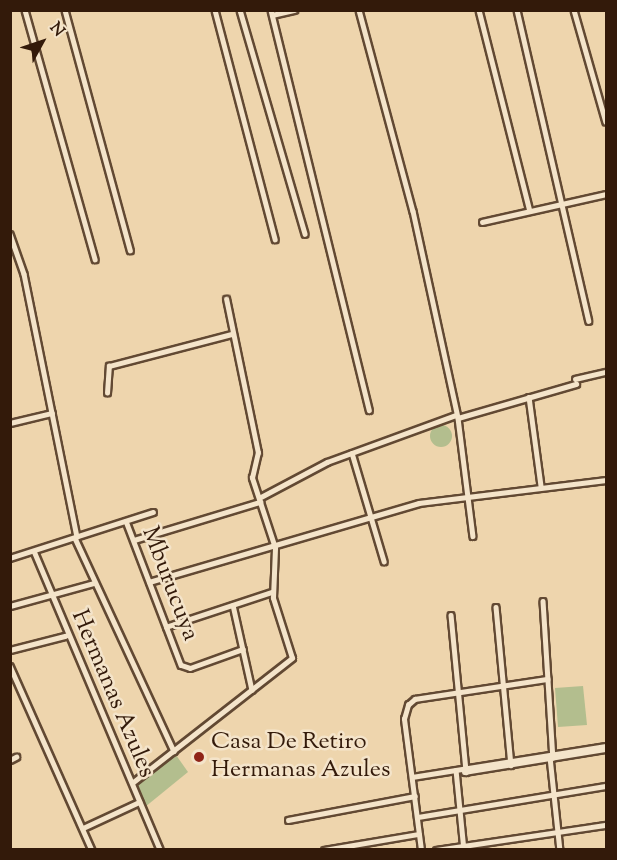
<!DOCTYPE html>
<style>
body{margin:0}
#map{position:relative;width:617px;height:860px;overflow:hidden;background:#eed5ad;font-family:"Sorts Mill Goudy",serif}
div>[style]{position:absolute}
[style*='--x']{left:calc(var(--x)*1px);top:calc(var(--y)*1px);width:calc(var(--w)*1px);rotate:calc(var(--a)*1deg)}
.green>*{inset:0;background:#b3be8e}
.round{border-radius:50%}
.roads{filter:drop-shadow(2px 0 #624933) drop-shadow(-2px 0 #624933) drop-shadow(0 2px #624933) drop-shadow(0 -2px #624933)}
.street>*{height:4.5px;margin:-2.25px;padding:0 2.25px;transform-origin:2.25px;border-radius:2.25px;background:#f4e4ca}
.dots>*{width:16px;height:16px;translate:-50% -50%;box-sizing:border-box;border:3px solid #f4e4ca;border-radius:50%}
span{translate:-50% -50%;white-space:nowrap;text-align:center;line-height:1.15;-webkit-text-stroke:5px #f4e4ca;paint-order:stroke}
.street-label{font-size:24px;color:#331a0a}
.poi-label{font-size:24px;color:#331a0a}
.left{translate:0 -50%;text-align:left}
.frame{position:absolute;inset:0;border:12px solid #331a0a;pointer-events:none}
.north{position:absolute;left:12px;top:12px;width:60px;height:60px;-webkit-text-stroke:4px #f4e4ca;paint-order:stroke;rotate:50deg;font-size:16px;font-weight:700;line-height:24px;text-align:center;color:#331a0a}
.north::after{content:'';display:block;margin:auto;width:21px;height:27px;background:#331a0a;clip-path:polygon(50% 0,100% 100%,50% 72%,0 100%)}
</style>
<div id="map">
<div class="green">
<i class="round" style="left:430px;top:425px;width:22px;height:22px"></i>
<i style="clip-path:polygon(583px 686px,587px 725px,558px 727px,555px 688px)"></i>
<i style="clip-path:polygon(176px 755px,188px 772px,145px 807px,136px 786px)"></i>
</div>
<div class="roads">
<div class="street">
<i style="--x:25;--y:10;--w:259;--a:74.3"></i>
<i style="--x:65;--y:10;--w:249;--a:74.8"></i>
<i style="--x:215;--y:10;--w:237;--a:75.3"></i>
<i style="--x:240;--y:10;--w:233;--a:73.8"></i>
<i style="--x:271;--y:10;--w:412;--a:76.2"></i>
<i style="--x:359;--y:10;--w:208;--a:75"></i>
<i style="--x:413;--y:211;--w:212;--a:77.7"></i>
<i style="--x:458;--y:418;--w:119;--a:82.8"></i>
<i style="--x:479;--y:10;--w:207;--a:75.8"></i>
<i style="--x:517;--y:10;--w:319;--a:77"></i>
<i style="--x:574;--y:10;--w:116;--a:74.1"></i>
<i style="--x:272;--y:15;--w:23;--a:-13"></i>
<i style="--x:482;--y:222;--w:127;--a:-12.7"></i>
<i style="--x:10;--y:234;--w:42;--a:70.7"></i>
<i style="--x:24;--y:274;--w:268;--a:78.6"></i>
<i style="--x:575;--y:379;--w:32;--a:-13"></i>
<i style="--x:107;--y:393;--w:27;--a:-86"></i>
<i style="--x:109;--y:366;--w:127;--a:-14.6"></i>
<i style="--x:529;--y:397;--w:90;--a:82.3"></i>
<i style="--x:458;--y:418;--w:123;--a:-16.1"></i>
<i style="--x:10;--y:423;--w:43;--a:-13.4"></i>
<i style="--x:352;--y:453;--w:113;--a:73.5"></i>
<i style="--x:259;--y:498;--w:77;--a:-27.9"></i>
<i style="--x:327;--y:462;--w:137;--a:-20"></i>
<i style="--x:126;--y:521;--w:154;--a:69.1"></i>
<i style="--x:181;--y:665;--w:9;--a:18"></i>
<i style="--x:190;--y:668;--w:56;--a:-19.7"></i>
<i style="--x:75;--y:538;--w:235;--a:65.1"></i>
<i style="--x:134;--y:540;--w:132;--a:-16.8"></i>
<i style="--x:34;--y:551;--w:324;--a:67.1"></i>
<i style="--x:10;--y:558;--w:150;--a:-17.8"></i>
<i style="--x:149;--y:582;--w:281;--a:-16.3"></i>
<i style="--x:419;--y:503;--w:188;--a:-7"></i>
<i style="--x:543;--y:601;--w:157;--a:86.4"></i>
<i style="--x:233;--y:605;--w:87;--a:77.4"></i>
<i style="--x:10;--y:606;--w:87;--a:-15.3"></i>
<i style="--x:496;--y:607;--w:159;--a:84.6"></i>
<i style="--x:451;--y:615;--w:158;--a:84.5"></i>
<i style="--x:166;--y:627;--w:112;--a:-18.3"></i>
<i style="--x:10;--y:650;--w:57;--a:-14.3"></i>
<i style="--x:10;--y:666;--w:201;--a:66"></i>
<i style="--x:550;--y:757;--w:94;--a:83.9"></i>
<i style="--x:10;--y:760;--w:7;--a:-27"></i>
<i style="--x:456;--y:770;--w:80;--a:84.3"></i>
<i style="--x:464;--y:772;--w:144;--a:-9.2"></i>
<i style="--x:412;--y:777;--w:196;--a:-9.1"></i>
<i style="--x:132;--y:783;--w:203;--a:-38"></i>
<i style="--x:292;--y:658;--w:63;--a:-107.6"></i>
<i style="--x:273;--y:598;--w:50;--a:-87.7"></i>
<i style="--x:275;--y:548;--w:74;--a:-108.2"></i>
<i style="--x:252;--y:478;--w:26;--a:-77"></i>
<i style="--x:258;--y:453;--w:157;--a:-101.7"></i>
<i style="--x:418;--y:817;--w:191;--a:-9.4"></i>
<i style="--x:288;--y:820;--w:129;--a:-10.7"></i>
<i style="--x:83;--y:828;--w:62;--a:-24.9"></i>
<i style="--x:324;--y:850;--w:96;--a:-9.6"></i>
<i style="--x:421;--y:850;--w:132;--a:-97.4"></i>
<i style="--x:404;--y:719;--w:15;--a:-74"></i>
<i style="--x:408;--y:705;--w:9;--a:-41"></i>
<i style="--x:415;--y:699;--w:134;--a:-8.6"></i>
<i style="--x:436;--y:850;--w:172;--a:-8.4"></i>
</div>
</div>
<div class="dots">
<i style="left:199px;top:757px;background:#8f2418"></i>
</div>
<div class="street-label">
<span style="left:169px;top:584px;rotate:69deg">Mburucuya</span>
<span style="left:112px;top:694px;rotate:67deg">Hermanas Azules</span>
</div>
<div class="poi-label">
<span class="left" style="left:211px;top:757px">Casa De Retiro<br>Hermanas Azules</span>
</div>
<div class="frame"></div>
<div class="north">N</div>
</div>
